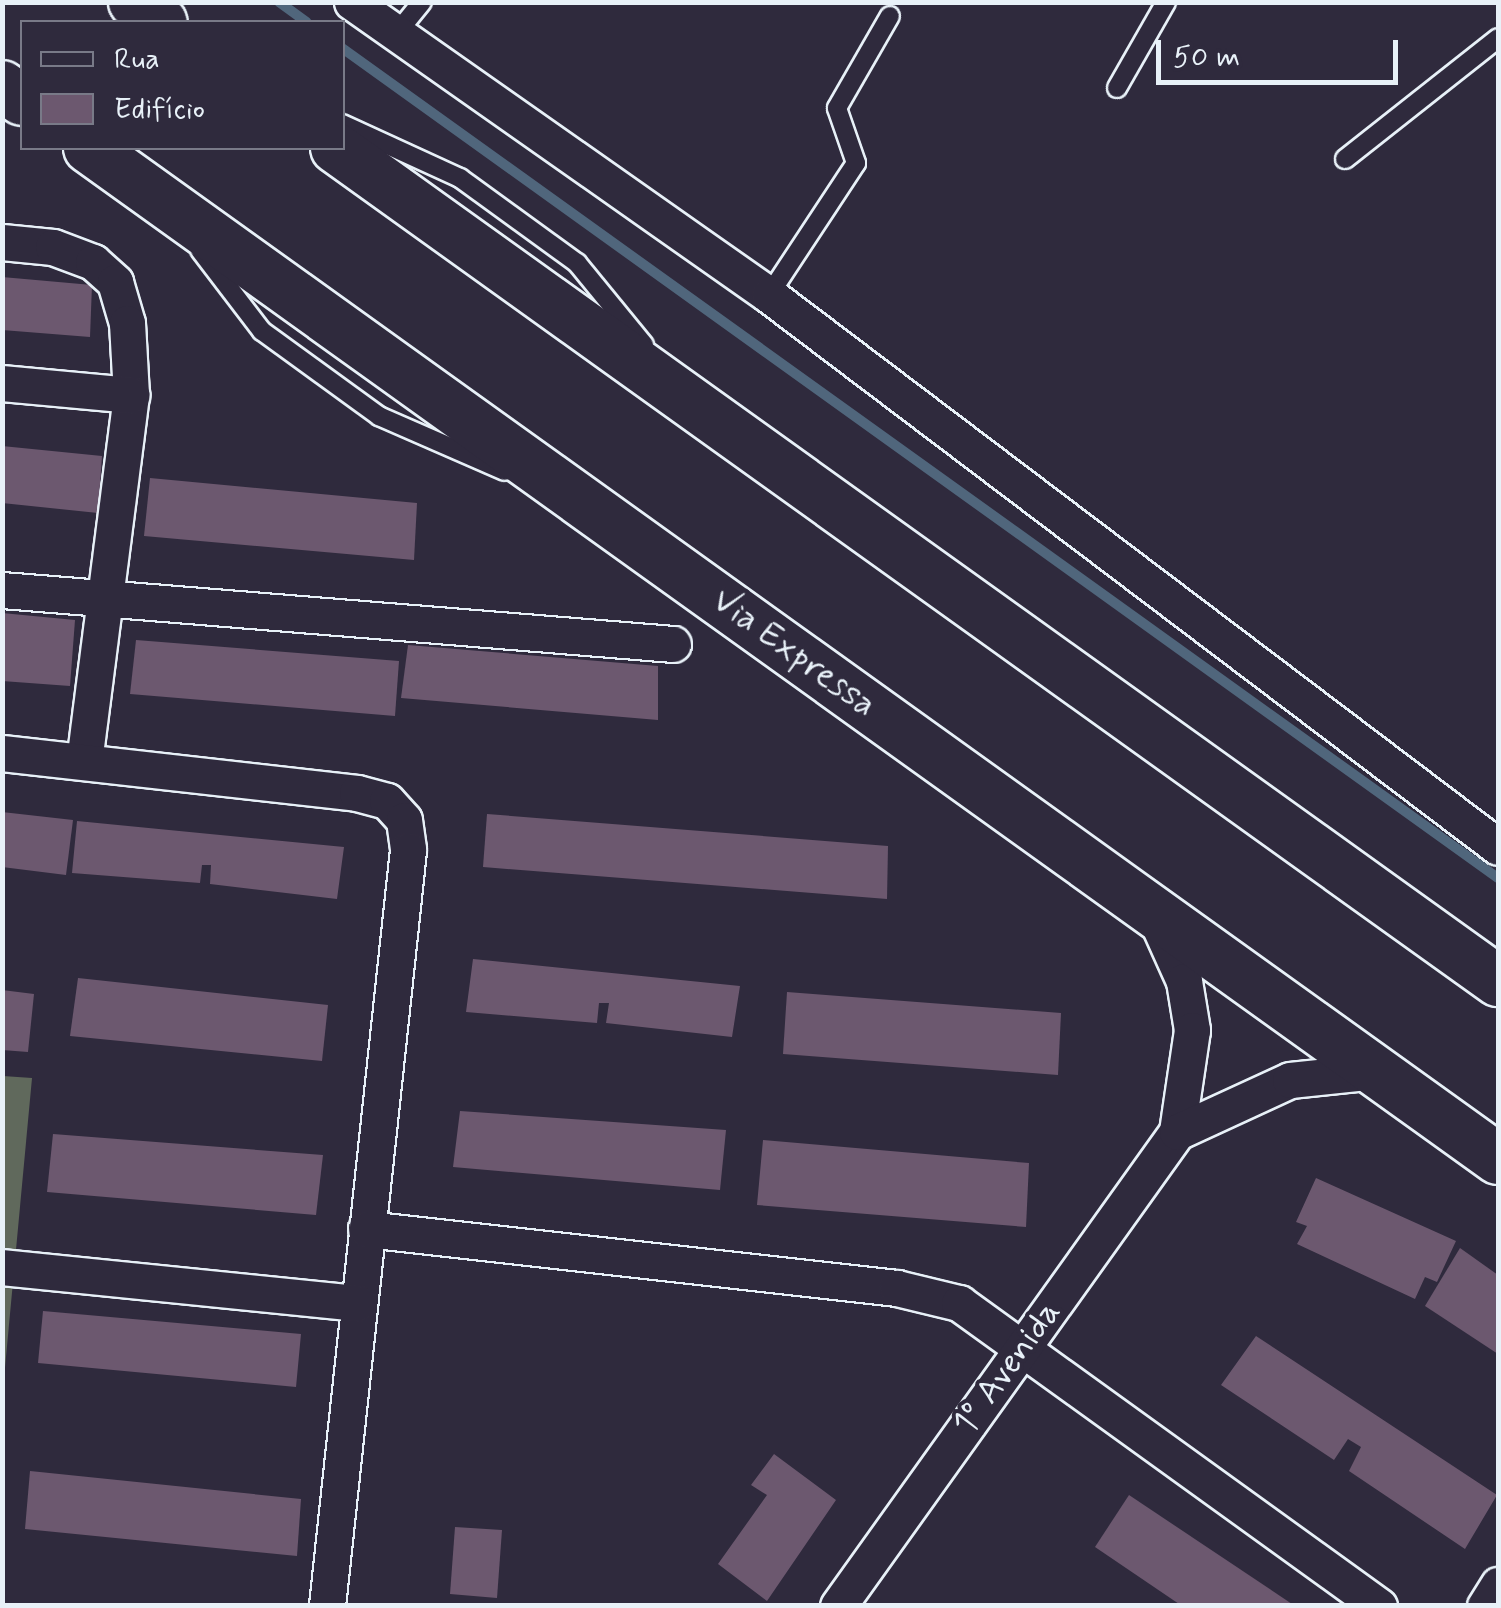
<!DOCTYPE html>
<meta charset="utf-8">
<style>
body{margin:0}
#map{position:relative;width:1501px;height:1608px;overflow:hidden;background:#2f2a3d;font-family:Mynerve,sans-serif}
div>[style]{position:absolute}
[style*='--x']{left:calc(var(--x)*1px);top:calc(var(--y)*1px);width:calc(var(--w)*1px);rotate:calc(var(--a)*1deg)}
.green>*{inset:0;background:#60695c}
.stream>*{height:10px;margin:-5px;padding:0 5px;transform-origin:5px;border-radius:5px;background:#50667c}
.building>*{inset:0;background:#6c586f}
.roads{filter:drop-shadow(2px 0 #e8f1f8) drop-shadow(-2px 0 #e8f1f8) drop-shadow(0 2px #e8f1f8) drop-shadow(0 -2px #e8f1f8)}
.lane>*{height:18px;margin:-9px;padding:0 9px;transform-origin:9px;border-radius:9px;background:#2f2a3d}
.street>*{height:35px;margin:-17.5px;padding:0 17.5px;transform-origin:17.5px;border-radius:17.5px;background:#2f2a3d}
.secondary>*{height:50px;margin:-25px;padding:0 25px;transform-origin:25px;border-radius:25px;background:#2f2a3d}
span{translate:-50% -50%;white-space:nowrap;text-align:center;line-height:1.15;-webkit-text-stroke:8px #2f2a3d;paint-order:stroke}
.street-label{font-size:35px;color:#e8f1f8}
.frame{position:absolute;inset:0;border:5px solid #e8f1f8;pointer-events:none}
.legend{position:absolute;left:20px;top:20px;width:325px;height:130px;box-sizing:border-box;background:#2f2a3d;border:2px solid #797a88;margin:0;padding:12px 18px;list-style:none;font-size:30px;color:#e8f1f8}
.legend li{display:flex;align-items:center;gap:20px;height:50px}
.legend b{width:50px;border:2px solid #797a88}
.scale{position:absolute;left:1156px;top:40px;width:242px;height:45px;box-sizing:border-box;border:5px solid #e8f1f8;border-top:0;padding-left:12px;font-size:30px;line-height:35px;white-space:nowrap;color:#e8f1f8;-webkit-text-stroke:8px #2f2a3d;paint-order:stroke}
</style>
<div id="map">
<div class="green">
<i style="clip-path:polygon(3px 1076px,32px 1078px,3px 1389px)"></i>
</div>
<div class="stream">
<i style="--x:279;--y:2;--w:34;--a:36"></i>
<i style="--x:342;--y:48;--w:1423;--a:35.68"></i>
</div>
<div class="building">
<i style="clip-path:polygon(2px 277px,92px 285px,90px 337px,2px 330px)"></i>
<i style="clip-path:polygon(2px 446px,102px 456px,98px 513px,2px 503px)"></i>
<i style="clip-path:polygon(150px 478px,417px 503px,414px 560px,144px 536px)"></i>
<i style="clip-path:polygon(2px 613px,75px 620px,70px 686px,2px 681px)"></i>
<i style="clip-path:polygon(136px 640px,399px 661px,395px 716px,130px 694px)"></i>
<i style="clip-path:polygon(408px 645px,658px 666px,658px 720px,401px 698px)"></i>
<i style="clip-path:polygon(2px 812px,73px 820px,66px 875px,2px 867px)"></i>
<i style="clip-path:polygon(487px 814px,888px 846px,887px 899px,483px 867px)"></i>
<i style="clip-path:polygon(77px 821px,344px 847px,337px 899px,210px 884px,211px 865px,202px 865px,200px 883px,72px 873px)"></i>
<i style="clip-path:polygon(473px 959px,740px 986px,732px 1037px,606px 1023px,609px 1003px,599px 1003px,597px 1023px,466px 1012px)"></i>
<i style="clip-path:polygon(78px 978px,328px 1005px,322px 1061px,70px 1036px)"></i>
<i style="clip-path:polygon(2px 990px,34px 994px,28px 1052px,2px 1050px)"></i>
<i style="clip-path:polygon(787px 992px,1061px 1013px,1058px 1075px,783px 1054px)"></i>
<i style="clip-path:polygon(460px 1111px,726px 1130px,720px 1190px,453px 1167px)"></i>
<i style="clip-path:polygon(53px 1134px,323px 1155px,316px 1215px,47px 1192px)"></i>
<i style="clip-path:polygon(763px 1140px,1029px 1163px,1026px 1227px,757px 1205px)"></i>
<i style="clip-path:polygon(1316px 1178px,1456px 1241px,1437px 1282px,1425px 1277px,1415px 1299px,1297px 1244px,1307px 1226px,1296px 1222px)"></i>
<i style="clip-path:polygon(1460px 1248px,1498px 1275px,1498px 1354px,1425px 1306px)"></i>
<i style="clip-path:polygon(43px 1311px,301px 1334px,296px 1387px,38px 1363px)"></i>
<i style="clip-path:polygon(1256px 1336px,1497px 1495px,1465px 1549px,1349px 1471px,1361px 1447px,1348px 1439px,1334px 1460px,1221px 1385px)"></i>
<i style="clip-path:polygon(774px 1454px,836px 1500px,767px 1601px,718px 1564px,767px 1495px,751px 1485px)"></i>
<i style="clip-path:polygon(30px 1471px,301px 1499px,297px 1556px,25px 1529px)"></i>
<i style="clip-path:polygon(1129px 1495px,1295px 1606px,1182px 1606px,1095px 1547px)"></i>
<i style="clip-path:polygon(455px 1527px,502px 1530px,497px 1598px,450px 1594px)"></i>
</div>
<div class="roads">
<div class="lane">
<i style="--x:396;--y:34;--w:41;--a:-50.9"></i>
<i style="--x:1117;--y:88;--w:99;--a:-60.3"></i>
<i style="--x:342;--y:124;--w:130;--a:24.6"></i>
<i style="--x:460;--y:178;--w:145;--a:36"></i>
<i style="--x:577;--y:263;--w:106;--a:50.7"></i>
<i style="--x:1345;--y:159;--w:195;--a:-38.3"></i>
<i style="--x:200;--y:250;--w:102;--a:52.6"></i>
<i style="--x:262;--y:331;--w:145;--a:36"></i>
<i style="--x:379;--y:416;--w:137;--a:23.6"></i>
<i style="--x:769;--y:295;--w:158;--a:-56.6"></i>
<i style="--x:856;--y:163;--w:58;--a:-109.1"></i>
<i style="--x:837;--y:108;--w:106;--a:-60.1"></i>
</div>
<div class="street">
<i style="--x:352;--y:2;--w:510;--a:35.09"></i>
<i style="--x:769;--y:295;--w:914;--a:37.13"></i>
<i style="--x:2;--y:242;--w:51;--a:5.6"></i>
<i style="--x:53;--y:247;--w:43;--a:20.6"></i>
<i style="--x:93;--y:262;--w:30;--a:42"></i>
<i style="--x:115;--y:282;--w:43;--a:73.7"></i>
<i style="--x:127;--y:323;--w:72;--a:86.8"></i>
<i style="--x:131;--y:395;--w:368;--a:97.3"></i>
<i style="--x:2;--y:383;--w:130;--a:5.3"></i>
<i style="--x:2;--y:590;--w:673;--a:4.6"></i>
<i style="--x:2;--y:753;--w:357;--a:6.4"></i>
<i style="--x:357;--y:793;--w:31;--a:15"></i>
<i style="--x:387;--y:801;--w:25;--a:48"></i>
<i style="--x:404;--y:820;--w:30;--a:82"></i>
<i style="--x:408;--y:850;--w:760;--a:96.12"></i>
<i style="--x:1153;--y:912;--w:76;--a:65.8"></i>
<i style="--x:1184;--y:981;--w:50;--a:80.7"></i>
<i style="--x:1192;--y:1030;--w:103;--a:98.4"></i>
<i style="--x:366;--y:1229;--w:534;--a:6.34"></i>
<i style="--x:897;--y:1288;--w:64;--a:13.6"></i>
<i style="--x:959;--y:1303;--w:518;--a:35.81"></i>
<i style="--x:2;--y:1267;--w:358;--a:5.8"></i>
<i style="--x:838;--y:1606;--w:583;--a:-54.43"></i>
<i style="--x:1177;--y:1132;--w:124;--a:-24.7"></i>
<i style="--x:1290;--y:1080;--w:86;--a:-6"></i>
<i style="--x:1485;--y:1606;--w:25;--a:-58"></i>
</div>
<div class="secondary">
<i style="--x:134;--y:2;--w:34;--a:36"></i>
<i style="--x:2;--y:86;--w:24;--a:35"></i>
<i style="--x:89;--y:148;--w:1734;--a:35.66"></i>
<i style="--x:336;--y:148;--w:1430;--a:35.64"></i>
</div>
</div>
<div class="street-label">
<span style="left:794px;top:653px;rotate:36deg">Via Expressa</span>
<span style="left:1007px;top:1368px;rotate:-54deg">1º Avenida</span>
</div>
<div class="frame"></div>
<ul class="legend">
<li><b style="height:12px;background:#2f2a3d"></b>Rua</li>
<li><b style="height:28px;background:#6c586f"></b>Edifício</li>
</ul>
<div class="scale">50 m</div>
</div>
